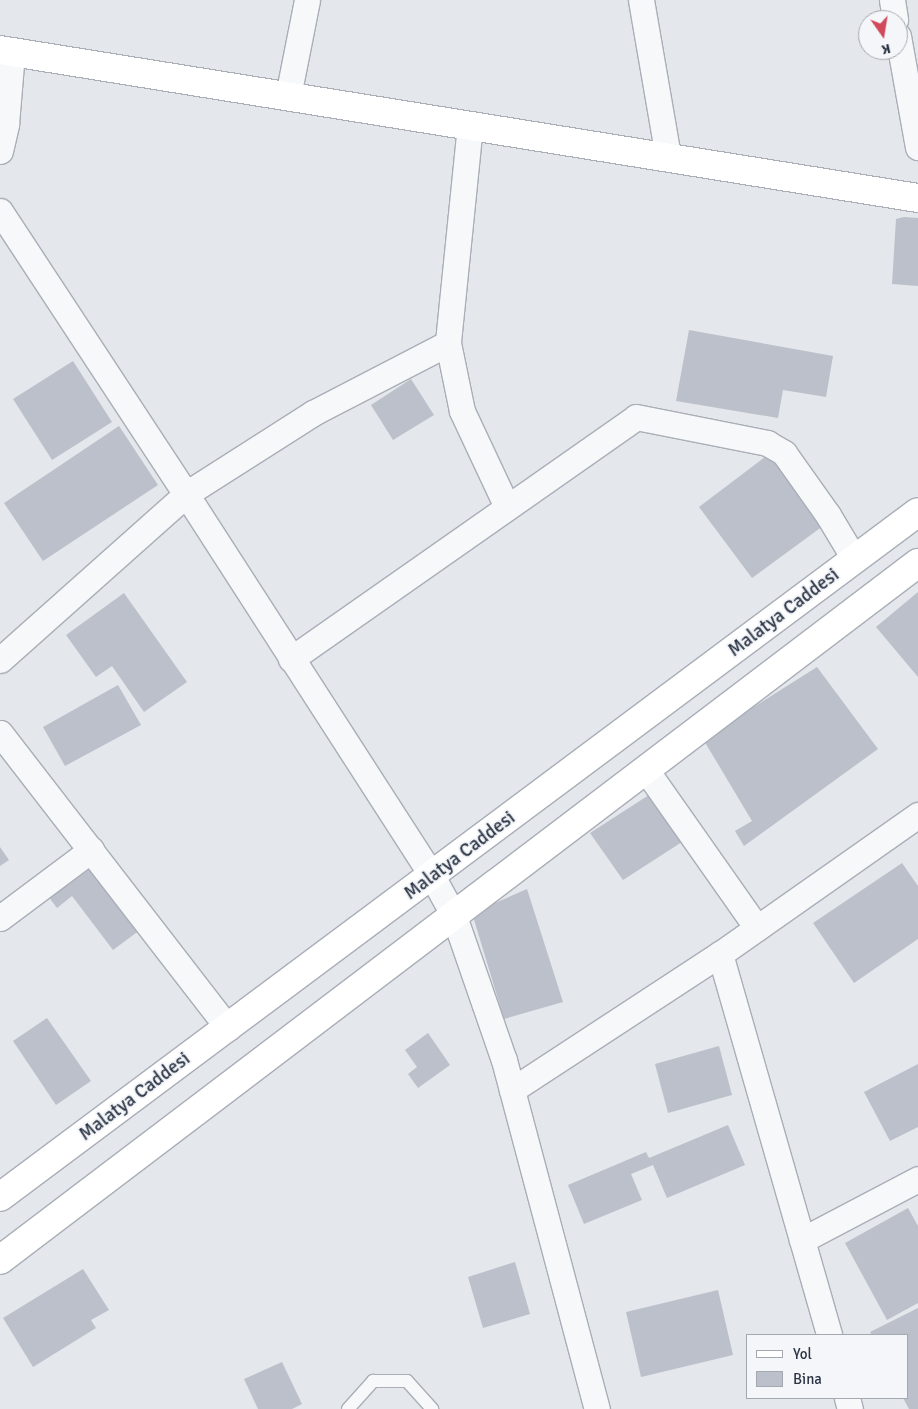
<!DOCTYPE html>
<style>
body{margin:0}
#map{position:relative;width:918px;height:1409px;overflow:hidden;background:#e4e7ec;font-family:Signika,sans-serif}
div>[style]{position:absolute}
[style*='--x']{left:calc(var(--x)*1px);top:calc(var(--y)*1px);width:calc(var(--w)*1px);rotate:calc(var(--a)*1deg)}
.building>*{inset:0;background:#bbc0ca}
.roads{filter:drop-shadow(1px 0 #a9aeb7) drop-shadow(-1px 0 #a9aeb7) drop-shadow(0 1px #a9aeb7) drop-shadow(0 -1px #a9aeb7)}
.lane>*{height:12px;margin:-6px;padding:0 6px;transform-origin:6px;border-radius:6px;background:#f7f8fa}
.street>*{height:25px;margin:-12.5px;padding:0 12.5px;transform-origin:12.5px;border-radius:12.5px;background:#f7f8fa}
.secondary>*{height:28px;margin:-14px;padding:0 14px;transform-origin:14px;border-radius:14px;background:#fff}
span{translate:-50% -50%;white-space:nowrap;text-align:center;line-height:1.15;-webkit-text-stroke:4px #f4f6f9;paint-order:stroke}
.street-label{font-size:19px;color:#2b3445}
.legend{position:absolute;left:746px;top:1334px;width:162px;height:65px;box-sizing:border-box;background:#f4f6f9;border:1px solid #a4a8b1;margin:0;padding:6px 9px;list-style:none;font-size:15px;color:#2b3445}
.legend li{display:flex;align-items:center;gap:10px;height:25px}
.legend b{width:25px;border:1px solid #a4a8b1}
.north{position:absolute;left:858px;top:10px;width:50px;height:50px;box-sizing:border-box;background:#f4f6f9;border:1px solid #a4a8b1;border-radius:50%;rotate:167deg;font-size:14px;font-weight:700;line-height:20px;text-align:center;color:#2b3445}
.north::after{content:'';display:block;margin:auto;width:18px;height:22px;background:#d1495b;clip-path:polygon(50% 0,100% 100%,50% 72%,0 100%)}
</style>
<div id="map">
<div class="building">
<i style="clip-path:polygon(904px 217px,918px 218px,918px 286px,892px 284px,896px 219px)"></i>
<i style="clip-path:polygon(689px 330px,833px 356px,826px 397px,783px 390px,778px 418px,676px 401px)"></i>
<i style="clip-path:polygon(73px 361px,112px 422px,52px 460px,13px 399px)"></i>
<i style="clip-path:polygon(411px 379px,434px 415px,393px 440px,371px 405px)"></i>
<i style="clip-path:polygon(119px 426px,158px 485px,43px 561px,4px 503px)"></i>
<i style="clip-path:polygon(773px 451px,827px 523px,752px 578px,699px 507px)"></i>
<i style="clip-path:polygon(918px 592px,918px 677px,876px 627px)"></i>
<i style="clip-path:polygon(124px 593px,187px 682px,144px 712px,112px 666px,96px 677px,66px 635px)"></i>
<i style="clip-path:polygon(817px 667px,878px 749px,744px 846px,735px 831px,752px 821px,703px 739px)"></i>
<i style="clip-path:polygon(118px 685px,141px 725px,65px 766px,43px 727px)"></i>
<i style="clip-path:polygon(652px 793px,685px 840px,623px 880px,590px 833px)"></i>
<i style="clip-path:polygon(0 847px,9px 860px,0 866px)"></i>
<i style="clip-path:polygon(902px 863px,918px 886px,918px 939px,854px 983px,813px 923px)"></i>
<i style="clip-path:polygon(96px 864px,144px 927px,113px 950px,72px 896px,57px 908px,45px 892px,60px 880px,67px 886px)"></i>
<i style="clip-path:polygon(527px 889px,563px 1002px,504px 1019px,472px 913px)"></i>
<i style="clip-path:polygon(47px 1018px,91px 1081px,56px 1105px,13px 1041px)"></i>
<i style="clip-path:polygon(428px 1033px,450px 1065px,418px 1088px,408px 1074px,417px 1067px,405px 1050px)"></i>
<i style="clip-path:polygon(719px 1046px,732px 1095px,668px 1113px,655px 1064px)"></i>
<i style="clip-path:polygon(918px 1064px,918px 1127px,890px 1141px,864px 1092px)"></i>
<i style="clip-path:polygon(728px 1125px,745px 1165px,667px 1198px,653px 1165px,631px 1174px,642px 1200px,584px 1224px,568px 1185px,646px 1152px,649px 1158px)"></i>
<i style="clip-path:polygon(908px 1208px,918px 1226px,918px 1303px,887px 1320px,845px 1243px)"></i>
<i style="clip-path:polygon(515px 1262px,530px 1314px,483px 1328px,468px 1277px)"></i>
<i style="clip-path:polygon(83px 1269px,109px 1310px,91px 1320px,96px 1328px,33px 1367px,3px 1318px)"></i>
<i style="clip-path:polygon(718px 1290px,733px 1355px,641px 1377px,626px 1312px)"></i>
<i style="clip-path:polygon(918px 1308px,918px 1409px,909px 1409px,903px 1398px,907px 1398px,907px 1335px,872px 1335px,870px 1332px)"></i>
<i style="clip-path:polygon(282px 1362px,302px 1404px,292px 1409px,258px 1409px,244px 1379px)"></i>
</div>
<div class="roads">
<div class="lane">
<i style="--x:348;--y:1409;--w:38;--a:-48"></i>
<i style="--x:373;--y:1381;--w:34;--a:0"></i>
<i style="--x:407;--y:1381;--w:38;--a:48"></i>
</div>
<div class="street">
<i style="--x:641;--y:0;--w:159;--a:80.2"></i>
<i style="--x:892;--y:0;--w:20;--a:81"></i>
<i style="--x:898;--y:36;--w:113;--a:79.8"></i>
<i style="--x:288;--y:96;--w:98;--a:-78.8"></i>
<i style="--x:470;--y:125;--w:219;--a:95.8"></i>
<i style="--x:448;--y:343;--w:69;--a:78.4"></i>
<i style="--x:462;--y:411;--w:106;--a:64.9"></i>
<i style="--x:0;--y:151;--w:28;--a:-77"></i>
<i style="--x:6;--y:124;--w:72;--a:-85.2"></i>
<i style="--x:0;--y:211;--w:339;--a:56.7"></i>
<i style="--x:186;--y:494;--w:454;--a:57.2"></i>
<i style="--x:432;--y:876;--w:46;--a:61.2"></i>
<i style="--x:454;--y:916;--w:152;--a:70.9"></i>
<i style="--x:504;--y:1060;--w:361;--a:75.1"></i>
<i style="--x:291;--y:659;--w:421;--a:-35"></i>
<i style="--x:636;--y:417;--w:134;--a:11.2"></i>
<i style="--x:767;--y:443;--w:20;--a:30"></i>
<i style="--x:784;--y:453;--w:76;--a:54.6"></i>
<i style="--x:828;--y:515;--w:52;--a:59"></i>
<i style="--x:0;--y:660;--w:249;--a:-41.7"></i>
<i style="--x:186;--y:494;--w:151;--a:-32.5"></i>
<i style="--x:313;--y:413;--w:152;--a:-27.4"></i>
<i style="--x:0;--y:733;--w:373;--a:52.3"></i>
<i style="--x:646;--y:770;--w:193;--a:54.9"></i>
<i style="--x:0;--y:918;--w:114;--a:-36.8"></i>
<i style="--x:720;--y:954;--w:396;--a:74"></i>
<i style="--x:512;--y:1090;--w:249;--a:-33.2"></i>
<i style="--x:720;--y:954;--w:242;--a:-35.1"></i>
<i style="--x:802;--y:1240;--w:131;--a:-27.7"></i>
<i style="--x:847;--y:1398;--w:11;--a:75"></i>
</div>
<div class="secondary">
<i style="--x:0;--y:50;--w:930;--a:9.16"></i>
<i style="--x:0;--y:1197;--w:1145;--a:-36.73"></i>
<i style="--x:0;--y:1260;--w:1153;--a:-37.21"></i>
</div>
</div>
<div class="street-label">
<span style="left:784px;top:613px;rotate:-37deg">Malatya Caddesi</span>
<span style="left:460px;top:856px;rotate:-37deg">Malatya Caddesi</span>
<span style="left:135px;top:1097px;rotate:-37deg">Malatya Caddesi</span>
</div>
<ul class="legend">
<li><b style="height:6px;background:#fff"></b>Yol</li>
<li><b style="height:14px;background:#bbc0ca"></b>Bina</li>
</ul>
<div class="north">K</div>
</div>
